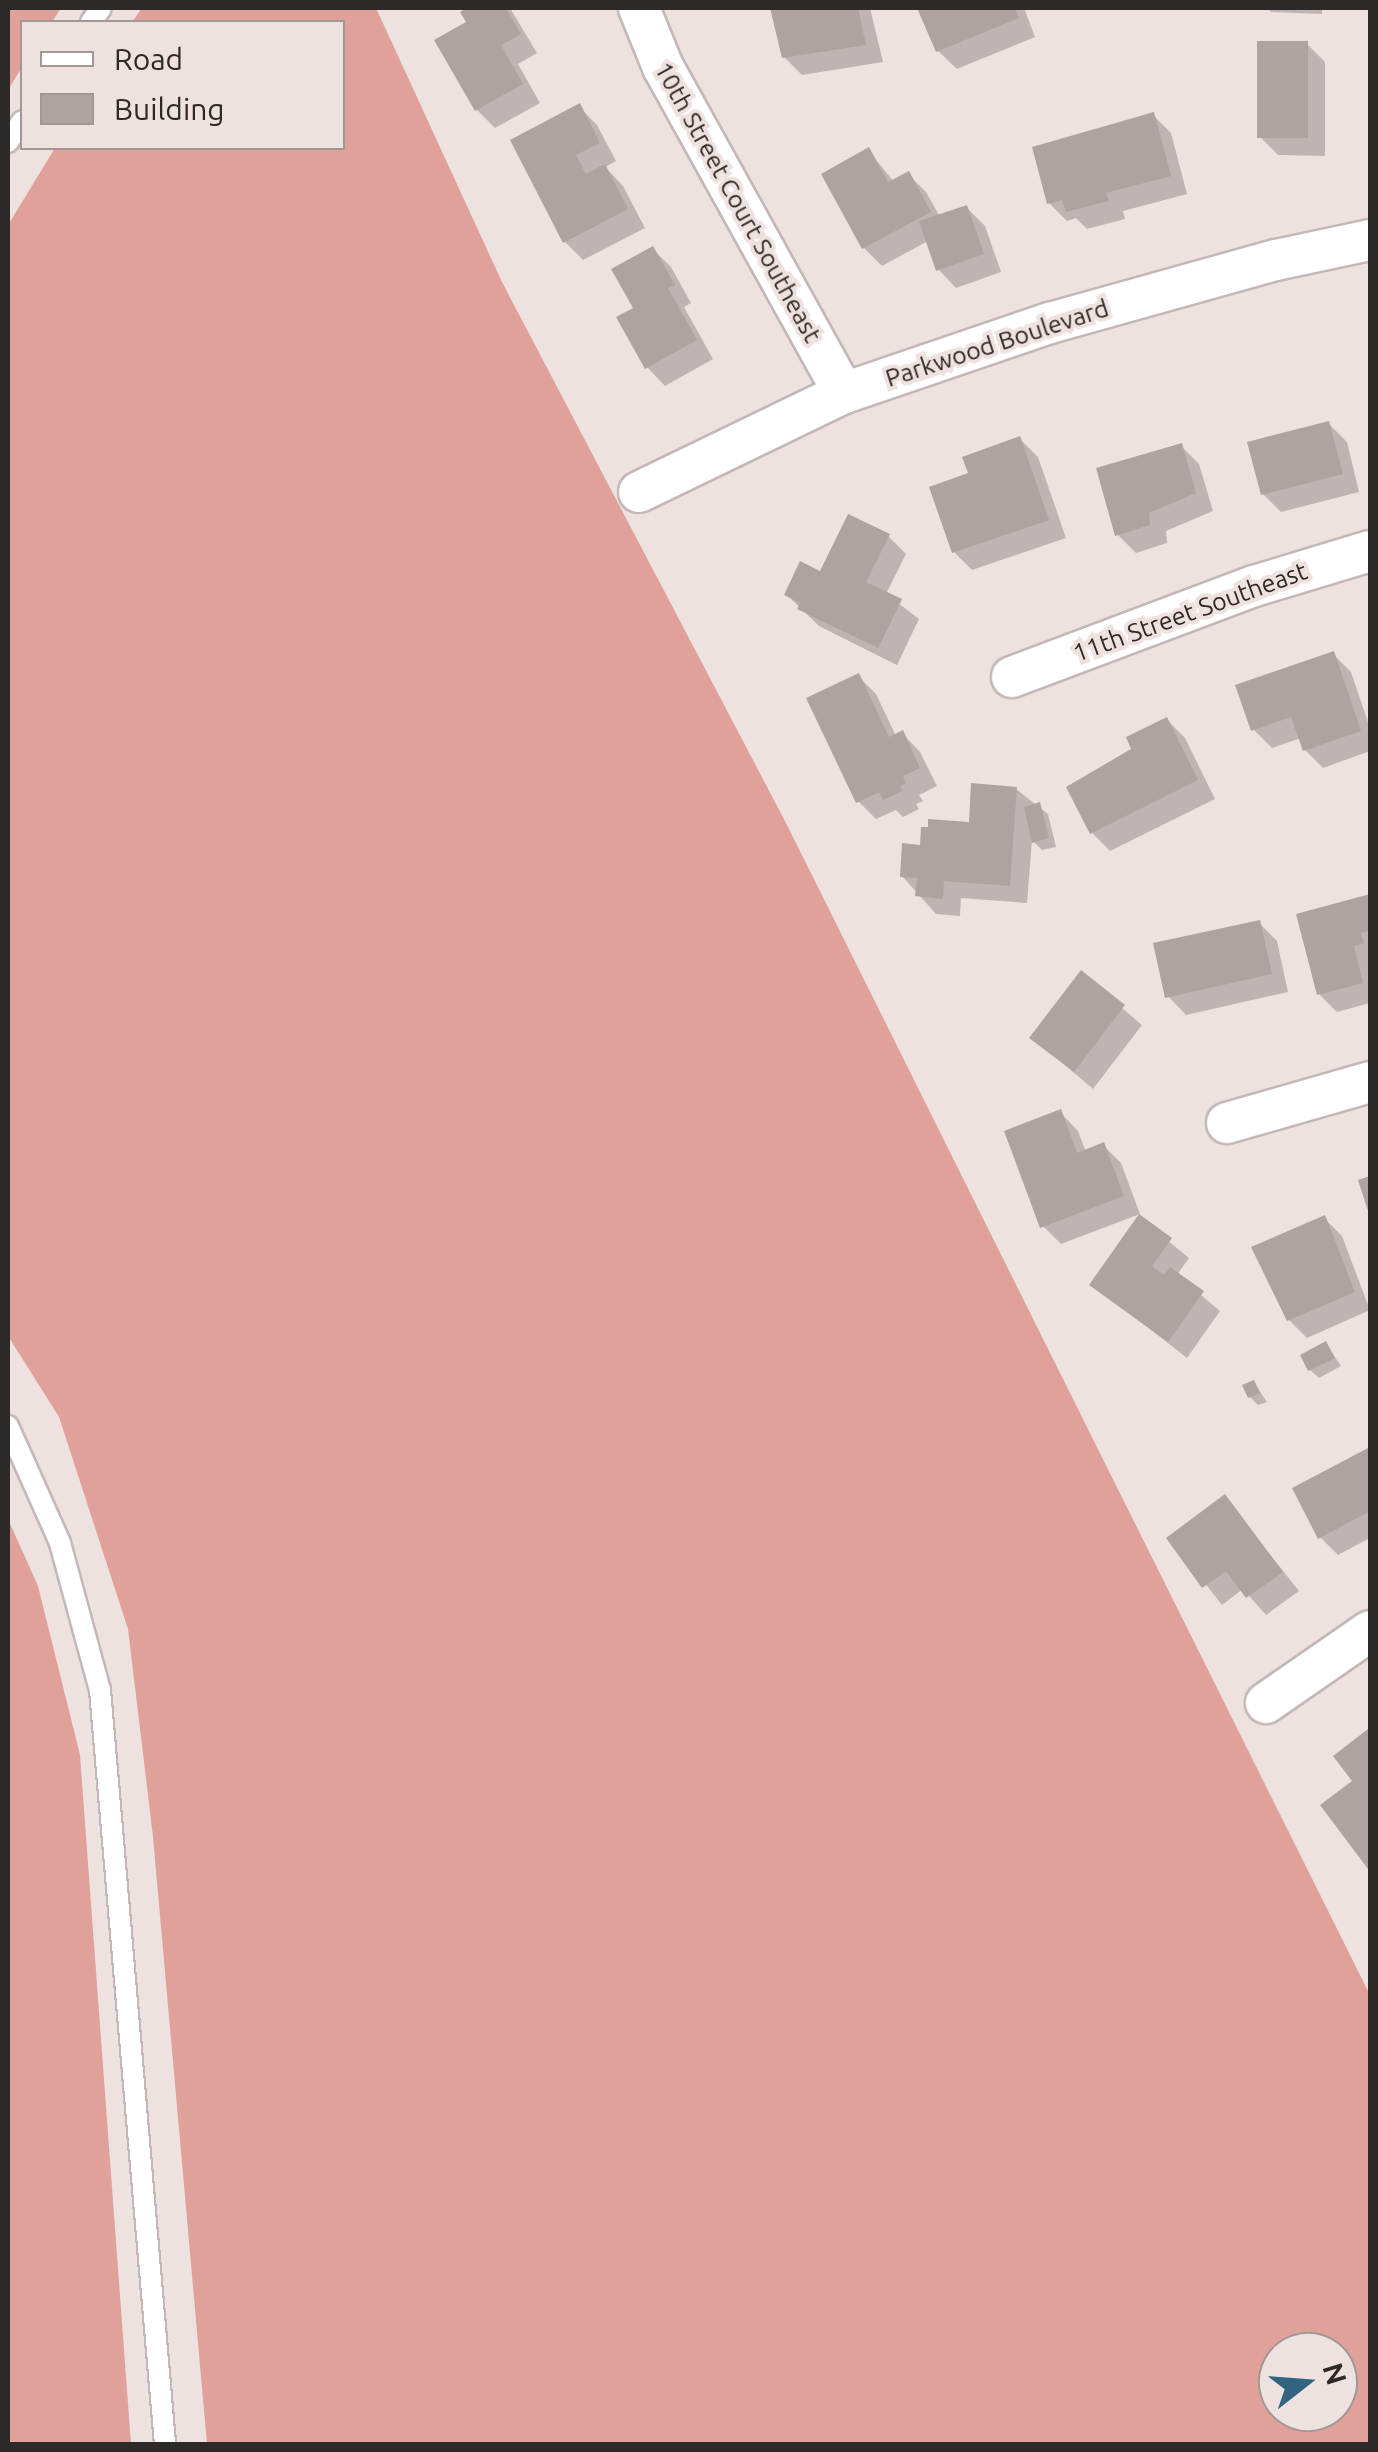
<!DOCTYPE html>
<style>
body{margin:0}
#map{position:relative;width:1378px;height:2452px;overflow:hidden;background:#eee2e0;font-family:Ubuntu,sans-serif}
div>[style]{position:absolute}
[style*='--x']{left:calc(var(--x)*1px);top:calc(var(--y)*1px);width:calc(var(--w)*1px);rotate:calc(var(--a)*1deg)}
.forest>*{inset:0;background:#e1a19b}
.shadow>*{inset:0;background:#0003}
.building>*{inset:0;background:#aea3a1}
.roads{filter:drop-shadow(2px 0 #c3b8b7) drop-shadow(-2px 0 #c3b8b7) drop-shadow(0 2px #c3b8b7) drop-shadow(0 -2px #c3b8b7)}
.service>*{height:20px;margin:-10px;padding:0 10px;transform-origin:10px;border-radius:10px;background:#fff}
.minor>*{height:40px;margin:-20px;padding:0 20px;transform-origin:20px;border-radius:20px;background:#fff}
span{translate:-50% -50%;white-space:nowrap;text-align:center;line-height:1.15;-webkit-text-stroke:8px #eee2e0;paint-order:stroke}
.street-label{font-size:25px;color:#2d2928}
.frame{position:absolute;inset:0;border:10px solid #2d2928;pointer-events:none}
.legend{position:absolute;left:20px;top:20px;width:325px;height:130px;box-sizing:border-box;background:#eee2e0;border:2px solid #a19896;margin:0;padding:12px 18px;list-style:none;font-size:30px;color:#2d2928}
.legend li{display:flex;align-items:center;gap:20px;height:50px}
.legend b{width:50px;border:2px solid #a19896}
.north{position:absolute;left:1258px;top:2332px;width:100px;height:100px;box-sizing:border-box;background:#eee2e0;border:2px solid #a19896;border-radius:50%;rotate:73deg;font-size:28px;font-weight:700;line-height:40px;text-align:center;color:#2d2928}
.north::after{content:'';display:block;margin:auto;width:35px;height:45px;background:#316481;clip-path:polygon(50% 0,100% 100%,50% 72%,0 100%)}
</style>
<div id="map">
<div class="forest">
<i style="clip-path:polygon(8px 8px,61px 8px,52px 22px,22px 22px,22px 67px,8px 90px)"></i>
<i style="clip-path:polygon(evenodd,142px 8px,376px 8px,502px 282px,785px 821px,1370px 1995px,1370px 2444px,207px 2444px,153px 1837px,128px 1629px,59px 1417px,8px 1336px,8px 225px,55px 148px,342px 148px,342px 22px,132px 22px,142px 8px,1278px 2352px,1338px 2352px,1338px 2412px,1278px 2412px,1278px 2352px)"></i>
<i style="clip-path:polygon(8px 1519px,38px 1586px,80px 1755px,131px 2444px,8px 2444px)"></i>
</div>
<div class="shadow">
<i style="clip-path:polygon(472px 8px,510px 8px,537px 53px,518px 64px,540px 103px,495px 128px,477px 110px,469px 23px,463px 13px)"></i>
<i style="clip-path:polygon(773px 8px,870px 8px,883px 62px,802px 75px,784px 57px)"></i>
<i style="clip-path:polygon(920px 8px,1024px 8px,1035px 37px,957px 69px,938px 51px)"></i>
<i style="clip-path:polygon(1267px 8px,1322px 8px,1322px 14px,1271px 12px)"></i>
<i style="clip-path:polygon(1307px 44px,1325px 62px,1325px 156px,1278px 155px,1260px 137px)"></i>
<i style="clip-path:polygon(579px 107px,597px 125px,616px 161px,605px 167px,623px 186px,645px 228px,583px 260px,565px 242px)"></i>
<i style="clip-path:polygon(1153px 115px,1171px 133px,1187px 194px,1123px 211px,1125px 219px,1087px 229px,1076px 218px,1067px 221px,1049px 203px)"></i>
<i style="clip-path:polygon(868px 150px,894px 182px,908px 174px,926px 192px,940px 217px,966px 207px,985px 226px,1001px 272px,956px 288px,938px 269px,928px 241px,882px 266px,864px 248px)"></i>
<i style="clip-path:polygon(653px 249px,671px 267px,691px 303px,684px 307px,713px 359px,665px 386px,647px 367px,637px 309px)"></i>
<i style="clip-path:polygon(1329px 424px,1347px 442px,1359px 492px,1281px 512px,1263px 494px)"></i>
<i style="clip-path:polygon(1020px 439px,1038px 457px,1066px 538px,972px 570px,954px 552px,971px 475px)"></i>
<i style="clip-path:polygon(1181px 446px,1199px 464px,1213px 511px,1166px 531px,1167px 543px,1136px 553px,1118px 535px)"></i>
<i style="clip-path:polygon(888px 536px,906px 554px,886px 594px,919px 619px,897px 665px,819px 626px,787px 595px)"></i>
<i style="clip-path:polygon(1333px 654px,1351px 672px,1370px 728px,1370px 751px,1323px 768px,1305px 750px,1301px 738px,1272px 748px,1254px 730px,1238px 686px)"></i>
<i style="clip-path:polygon(858px 676px,876px 694px,896px 736px,902px 733px,920px 752px,937px 786px,919px 795px,923px 801px,916px 804px,919px 809px,903px 817px,896px 810px,876px 819px,858px 801px)"></i>
<i style="clip-path:polygon(1167px 720px,1185px 738px,1215px 799px,1110px 851px,1092px 833px,1135px 750px)"></i>
<i style="clip-path:polygon(1016px 789px,1048px 814px,1056px 847px,1042px 850px,1032px 840px,1027px 903px,961px 898px,960px 916px,936px 914px,902px 876px,922px 848px,971px 824px)"></i>
<i style="clip-path:polygon(1370px 897px,1370px 1003px,1337px 1012px,1319px 994px,1299px 915px)"></i>
<i style="clip-path:polygon(1259px 923px,1277px 941px,1288px 992px,1186px 1015px,1168px 996px)"></i>
<i style="clip-path:polygon(1081px 973px,1142px 1025px,1093px 1089px,1032px 1037px)"></i>
<i style="clip-path:polygon(1060px 1112px,1078px 1131px,1086px 1152px,1103px 1145px,1121px 1163px,1140px 1214px,1061px 1244px,1043px 1226px)"></i>
<i style="clip-path:polygon(1140px 1218px,1189px 1258px,1177px 1275px,1220px 1311px,1187px 1358px,1092px 1284px)"></i>
<i style="clip-path:polygon(1324px 1218px,1342px 1236px,1370px 1310px,1307px 1338px,1289px 1320px)"></i>
<i style="clip-path:polygon(1326px 1344px,1341px 1366px,1319px 1378px,1310px 1370px)"></i>
<i style="clip-path:polygon(1254px 1383px,1267px 1402px,1258px 1405px,1250px 1397px)"></i>
<i style="clip-path:polygon(1370px 1450px,1370px 1538px,1338px 1555px,1320px 1537px,1295px 1489px)"></i>
<i style="clip-path:polygon(1225px 1498px,1299px 1591px,1266px 1615px,1243px 1589px,1222px 1605px,1170px 1539px)"></i>
<i style="clip-path:polygon(1368px 1732px,1370px 1734px,1370px 1868px,1323px 1806px,1355px 1781px,1337px 1756px)"></i>
</div>
<div class="building">
<i style="clip-path:polygon(467px 8px,506px 8px,521px 34px,501px 45px,523px 84px,475px 111px,434px 40px,466px 22px,460px 12px)"></i>
<i style="clip-path:polygon(770px 8px,858px 8px,866px 45px,782px 58px)"></i>
<i style="clip-path:polygon(917px 8px,1015px 8px,1019px 18px,936px 52px)"></i>
<i style="clip-path:polygon(1257px 41px,1308px 41px,1308px 138px,1257px 138px)"></i>
<i style="clip-path:polygon(580px 103px,600px 143px,576px 155px,586px 174px,605px 164px,628px 209px,563px 243px,510px 140px)"></i>
<i style="clip-path:polygon(1154px 112px,1171px 176px,1106px 193px,1109px 201px,1066px 212px,1062px 200px,1047px 204px,1032px 147px)"></i>
<i style="clip-path:polygon(869px 147px,888px 182px,909px 171px,931px 212px,862px 249px,821px 174px)"></i>
<i style="clip-path:polygon(967px 205px,984px 254px,936px 271px,919px 221px)"></i>
<i style="clip-path:polygon(653px 246px,675px 285px,668px 288px,697px 340px,645px 369px,616px 317px,633px 308px,611px 269px)"></i>
<i style="clip-path:polygon(1329px 421px,1343px 474px,1261px 495px,1247px 442px)"></i>
<i style="clip-path:polygon(1020px 436px,1049px 520px,952px 553px,929px 487px,968px 473px,962px 457px)"></i>
<i style="clip-path:polygon(1182px 443px,1196px 493px,1149px 513px,1150px 525px,1115px 536px,1096px 468px)"></i>
<i style="clip-path:polygon(848px 514px,890px 534px,866px 582px,902px 599px,878px 648px,797px 609px,800px 603px,784px 595px,800px 561px,820px 571px)"></i>
<i style="clip-path:polygon(1334px 651px,1361px 731px,1303px 751px,1291px 717px,1251px 731px,1235px 685px)"></i>
<i style="clip-path:polygon(859px 673px,889px 737px,903px 730px,920px 768px,903px 776px,906px 783px,900px 786px,902px 791px,883px 800px,879px 792px,856px 803px,806px 698px)"></i>
<i style="clip-path:polygon(1167px 717px,1198px 780px,1090px 834px,1066px 787px,1131px 749px,1126px 737px)"></i>
<i style="clip-path:polygon(971px 783px,1017px 787px,1010px 886px,944px 881px,943px 899px,915px 896px,917px 878px,900px 877px,902px 843px,920px 845px,921px 827px,928px 827px,928px 819px,969px 822px)"></i>
<i style="clip-path:polygon(1040px 802px,1049px 838px,1032px 843px,1024px 807px)"></i>
<i style="clip-path:polygon(1370px 894px,1370px 931px,1361px 933px,1364px 943px,1354px 946px,1363px 983px,1317px 995px,1296px 914px)"></i>
<i style="clip-path:polygon(1260px 920px,1272px 974px,1165px 998px,1153px 943px)"></i>
<i style="clip-path:polygon(1081px 970px,1125px 1005px,1074px 1072px,1029px 1038px)"></i>
<i style="clip-path:polygon(1061px 1109px,1077px 1153px,1104px 1142px,1124px 1196px,1040px 1228px,1004px 1131px)"></i>
<i style="clip-path:polygon(1370px 1176px,1370px 1217px,1358px 1180px)"></i>
<i style="clip-path:polygon(1139px 1214px,1172px 1238px,1152px 1266px,1164px 1275px,1170px 1267px,1204px 1291px,1168px 1342px,1089px 1285px)"></i>
<i style="clip-path:polygon(1325px 1215px,1355px 1292px,1287px 1321px,1251px 1247px)"></i>
<i style="clip-path:polygon(1326px 1341px,1335px 1358px,1308px 1371px,1300px 1355px)"></i>
<i style="clip-path:polygon(1254px 1380px,1260px 1393px,1248px 1398px,1242px 1385px)"></i>
<i style="clip-path:polygon(1370px 1447px,1370px 1511px,1318px 1539px,1292px 1488px)"></i>
<i style="clip-path:polygon(1225px 1494px,1283px 1572px,1246px 1598px,1226px 1571px,1202px 1588px,1166px 1538px)"></i>
<i style="clip-path:polygon(1368px 1729px,1370px 1867px,1368px 1869px,1320px 1805px,1352px 1781px,1333px 1756px)"></i>
</div>
<div class="roads">
<div class="service">
<i style="--x:91;--y:22;--w:17;--a:-54"></i>
<i style="--x:8;--y:142;--w:25;--a:-56"></i>
<i style="--x:8;--y:1426;--w:128;--a:66"></i>
<i style="--x:60;--y:1543;--w:152;--a:74.8"></i>
<i style="--x:100;--y:1690;--w:757;--a:85.07"></i>
</div>
<div class="minor">
<i style="--x:639;--y:8;--w:64;--a:67.9"></i>
<i style="--x:663;--y:67;--w:373;--a:61"></i>
<i style="--x:639;--y:492;--w:228;--a:-25.8"></i>
<i style="--x:844;--y:393;--w:218;--a:-18.8"></i>
<i style="--x:1050;--y:323;--w:235;--a:-15.6"></i>
<i style="--x:1276;--y:260;--w:96;--a:-12"></i>
<i style="--x:1012;--y:677;--w:259;--a:-20.6"></i>
<i style="--x:1254;--y:586;--w:121;--a:-16.8"></i>
<i style="--x:1227;--y:1123;--w:149;--a:-16"></i>
<i style="--x:1266;--y:1703;--w:126;--a:-34.7"></i>
</div>
</div>
<div class="street-label">
<span style="left:738px;top:202px;rotate:61deg">10th Street Court Southeast</span>
<span style="left:997px;top:343px;rotate:-18deg">Parkwood Boulevard</span>
<span style="left:1190px;top:612px;rotate:-20deg">11th Street Southeast</span>
</div>
<div class="frame"></div>
<ul class="legend">
<li><b style="height:12px;background:#fff"></b>Road</li>
<li><b style="height:28px;background:#aea3a1"></b>Building</li>
</ul>
<div class="north">N</div>
</div>
